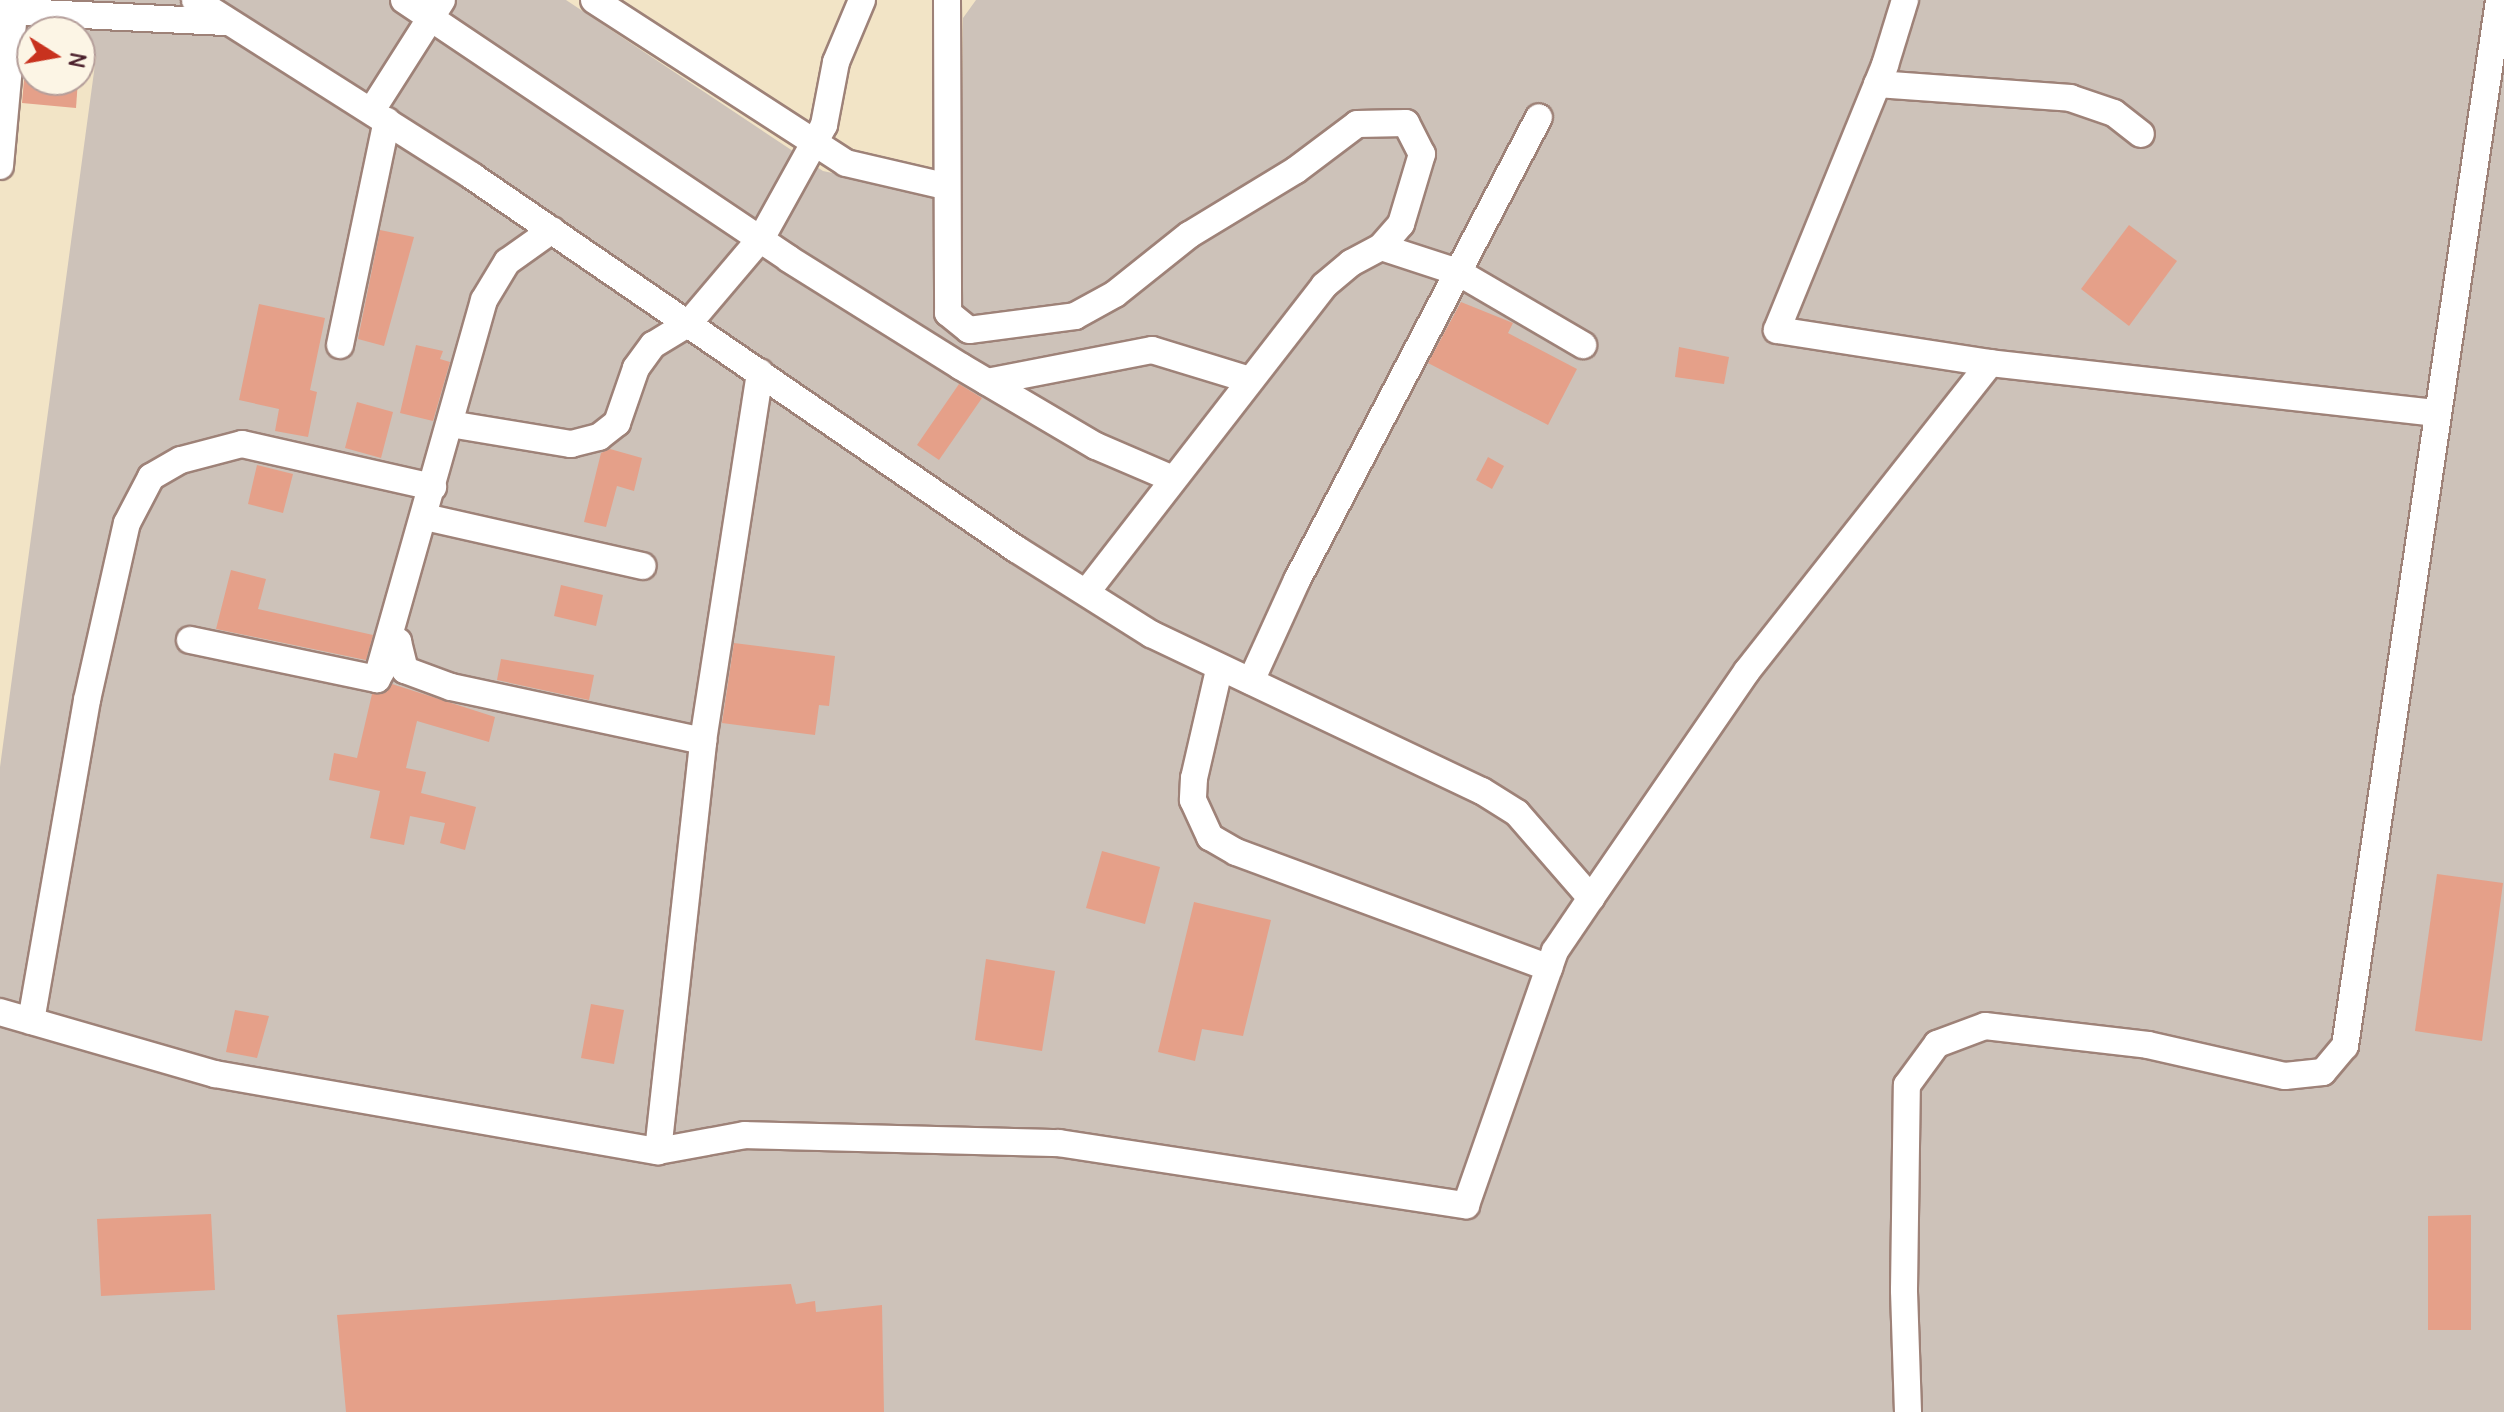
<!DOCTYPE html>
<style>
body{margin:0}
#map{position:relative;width:2504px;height:1412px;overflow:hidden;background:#f2e4c6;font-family:Delius,sans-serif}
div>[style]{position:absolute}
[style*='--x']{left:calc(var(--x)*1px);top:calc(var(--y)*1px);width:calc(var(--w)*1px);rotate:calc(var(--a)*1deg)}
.industrial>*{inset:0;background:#cdc2b9}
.building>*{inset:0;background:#e5a089}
.roads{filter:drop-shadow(2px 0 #9e8278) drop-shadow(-2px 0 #9e8278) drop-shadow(0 2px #9e8278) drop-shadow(0 -2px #9e8278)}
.minor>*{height:26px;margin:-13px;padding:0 13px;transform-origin:13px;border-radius:13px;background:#fff}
span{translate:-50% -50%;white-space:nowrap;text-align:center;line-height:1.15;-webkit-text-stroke:8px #fcf5e5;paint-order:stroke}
.north{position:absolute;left:16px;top:16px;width:80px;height:80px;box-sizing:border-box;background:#fcf5e5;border:2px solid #b59f9b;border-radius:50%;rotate:101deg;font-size:22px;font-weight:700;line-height:32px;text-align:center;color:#4a1f2b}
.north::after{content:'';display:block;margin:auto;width:28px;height:36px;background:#c8321e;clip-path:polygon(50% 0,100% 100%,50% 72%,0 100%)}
</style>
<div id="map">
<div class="industrial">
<i style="clip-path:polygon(47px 0,566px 0,823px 171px,962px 200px,963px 18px,976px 0,2504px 0,2504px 1412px,0 1412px,0 767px,96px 57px,80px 32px)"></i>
</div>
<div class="building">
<i style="clip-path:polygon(24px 80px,78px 80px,76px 108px,22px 103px)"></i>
<i style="clip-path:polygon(2129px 225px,2177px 261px,2129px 326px,2081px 289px)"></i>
<i style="clip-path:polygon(380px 230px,414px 237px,384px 346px,358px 339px)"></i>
<i style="clip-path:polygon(1461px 302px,1513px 323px,1508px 333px,1577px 369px,1548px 425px,1428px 363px)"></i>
<i style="clip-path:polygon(259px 304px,325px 318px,310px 390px,317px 392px,308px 437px,275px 431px,279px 409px,239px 400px)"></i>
<i style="clip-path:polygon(416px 345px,443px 351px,440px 359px,450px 362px,433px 421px,400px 413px)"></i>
<i style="clip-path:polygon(1679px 347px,1729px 357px,1724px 384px,1675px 377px)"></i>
<i style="clip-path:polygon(959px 384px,982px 398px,939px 460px,917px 445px)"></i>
<i style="clip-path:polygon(357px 402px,393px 412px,381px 458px,345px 448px)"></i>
<i style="clip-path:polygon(610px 449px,642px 458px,634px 491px,617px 486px,606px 527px,584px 522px,601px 453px)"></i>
<i style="clip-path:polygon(1488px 457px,1504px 466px,1492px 489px,1476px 480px)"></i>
<i style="clip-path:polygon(257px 465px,293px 474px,283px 513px,248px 504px)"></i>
<i style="clip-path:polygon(231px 570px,266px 579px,258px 609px,373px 635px,366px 660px,216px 629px)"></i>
<i style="clip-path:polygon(561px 585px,603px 595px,596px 626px,554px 616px)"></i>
<i style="clip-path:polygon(734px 643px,835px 656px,829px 706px,819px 705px,815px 735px,722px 723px)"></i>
<i style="clip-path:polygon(501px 659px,594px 675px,589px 700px,497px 680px)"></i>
<i style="clip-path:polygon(392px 684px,495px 717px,489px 742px,417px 721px,406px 768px,426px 772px,421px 793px,476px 807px,465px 850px,440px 843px,445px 823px,410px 816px,404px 845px,370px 838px,380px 791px,329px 780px,334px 753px,357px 758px,372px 694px,385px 693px)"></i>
<i style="clip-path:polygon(1102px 851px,1160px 867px,1145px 924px,1086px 908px)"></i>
<i style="clip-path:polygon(2437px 874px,2503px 883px,2482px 1041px,2415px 1031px)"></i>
<i style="clip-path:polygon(1194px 902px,1271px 920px,1243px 1036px,1202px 1029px,1195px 1061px,1158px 1052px)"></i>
<i style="clip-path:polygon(986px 959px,1055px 971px,1042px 1051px,975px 1040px)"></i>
<i style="clip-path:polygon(591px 1004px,624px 1010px,614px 1064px,581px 1058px)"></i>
<i style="clip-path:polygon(235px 1010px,269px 1016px,257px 1058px,226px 1052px)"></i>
<i style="clip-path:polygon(211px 1214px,215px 1290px,101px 1296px,97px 1219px)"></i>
<i style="clip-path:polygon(2471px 1215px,2471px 1330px,2428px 1330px,2428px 1216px)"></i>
<i style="clip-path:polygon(791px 1284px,796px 1304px,815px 1301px,816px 1312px,882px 1305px,884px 1412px,346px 1412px,337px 1315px)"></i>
</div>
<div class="roads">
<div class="minor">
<i style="--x:195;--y:0;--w:328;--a:32.4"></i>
<i style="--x:472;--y:176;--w:660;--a:34.44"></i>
<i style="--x:1016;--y:549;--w:160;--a:32.2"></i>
<i style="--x:1151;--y:634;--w:366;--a:25.4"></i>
<i style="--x:1482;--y:791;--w:41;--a:32.2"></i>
<i style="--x:1517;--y:813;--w:113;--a:49"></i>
<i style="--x:1591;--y:898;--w:275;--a:-55.5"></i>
<i style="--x:1747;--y:671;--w:392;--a:-51.7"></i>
<i style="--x:1990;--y:363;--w:448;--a:6.4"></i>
<i style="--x:404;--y:0;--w:464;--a:33.9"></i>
<i style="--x:789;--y:259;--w:202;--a:32"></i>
<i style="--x:960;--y:366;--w:158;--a:30.5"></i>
<i style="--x:1096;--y:446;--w:84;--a:23.2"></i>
<i style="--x:594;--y:0;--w:300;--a:32.9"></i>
<i style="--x:846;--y:163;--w:102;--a:13.1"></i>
<i style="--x:947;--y:0;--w:313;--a:89.8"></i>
<i style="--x:948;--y:313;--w:27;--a:39"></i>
<i style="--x:969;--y:330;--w:107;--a:-7.5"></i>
<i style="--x:1075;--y:316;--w:46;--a:-28.8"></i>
<i style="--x:1115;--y:294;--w:95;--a:-38.6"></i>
<i style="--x:1189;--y:235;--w:125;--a:-31.3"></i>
<i style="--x:1296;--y:170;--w:76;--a:-37"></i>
<i style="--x:1357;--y:124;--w:49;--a:-1.2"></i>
<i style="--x:1406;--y:123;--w:35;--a:63"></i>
<i style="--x:1422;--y:154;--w:73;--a:106.7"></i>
<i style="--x:1401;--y:224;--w:30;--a:131"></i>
<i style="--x:1381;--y:247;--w:34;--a:152"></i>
<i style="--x:1351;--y:263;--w:35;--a:140"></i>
<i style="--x:1324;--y:286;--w:386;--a:127.8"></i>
<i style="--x:1905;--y:0;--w:68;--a:107.1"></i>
<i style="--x:1885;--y:65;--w:286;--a:112.2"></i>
<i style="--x:1777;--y:330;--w:216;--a:8.8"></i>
<i style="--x:0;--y:11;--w:228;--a:2.8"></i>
<i style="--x:1877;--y:84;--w:194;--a:4.1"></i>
<i style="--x:2070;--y:98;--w:46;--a:18.8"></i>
<i style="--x:2114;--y:113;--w:34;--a:38"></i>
<i style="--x:372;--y:110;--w:130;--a:-57.5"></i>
<i style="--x:0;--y:166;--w:155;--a:-84.8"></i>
<i style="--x:552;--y:230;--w:55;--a:144.6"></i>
<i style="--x:507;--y:262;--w:44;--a:121.2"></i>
<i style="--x:484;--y:300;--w:394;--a:105.8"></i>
<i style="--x:377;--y:679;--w:43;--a:-60.4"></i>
<i style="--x:398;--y:642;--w:29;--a:76"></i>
<i style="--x:405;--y:670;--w:49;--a:20.3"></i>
<i style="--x:451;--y:687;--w:258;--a:12.1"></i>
<i style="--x:1381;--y:247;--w:81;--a:18"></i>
<i style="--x:1458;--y:272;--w:145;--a:30.3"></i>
<i style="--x:340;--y:345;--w:229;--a:-78.2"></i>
<i style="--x:987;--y:382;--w:168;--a:-11"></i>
<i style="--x:1152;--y:350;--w:102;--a:17"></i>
<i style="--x:450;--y:424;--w:123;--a:9.4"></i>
<i style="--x:571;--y:444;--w:29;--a:-14"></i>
<i style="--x:599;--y:437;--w:23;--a:-38"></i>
<i style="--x:617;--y:423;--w:58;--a:-70.9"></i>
<i style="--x:636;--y:368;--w:29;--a:-54"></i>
<i style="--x:653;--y:345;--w:42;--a:-31.4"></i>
<i style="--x:689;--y:323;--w:113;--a:-49.7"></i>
<i style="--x:762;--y:237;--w:128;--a:-61"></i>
<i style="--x:824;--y:125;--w:64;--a:-79.2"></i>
<i style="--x:836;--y:62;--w:67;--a:-67.2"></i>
<i style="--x:425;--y:517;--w:223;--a:12.7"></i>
<i style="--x:190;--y:640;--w:191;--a:11.8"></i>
<i style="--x:1219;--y:670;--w:111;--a:103"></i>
<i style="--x:1194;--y:778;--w:22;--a:93"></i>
<i style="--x:1193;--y:800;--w:41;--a:65.3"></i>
<i style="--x:1210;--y:837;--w:30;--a:30"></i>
<i style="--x:1236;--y:852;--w:334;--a:20.3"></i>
<i style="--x:1251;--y:681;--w:111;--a:-65.5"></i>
<i style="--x:1297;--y:580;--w:522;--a:-62.4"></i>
<i style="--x:0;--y:1012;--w:224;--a:16.1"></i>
<i style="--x:215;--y:1074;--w:450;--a:9.9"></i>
<i style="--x:658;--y:1151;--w:88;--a:-10.4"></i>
<i style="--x:745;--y:1135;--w:314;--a:1.5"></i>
<i style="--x:1059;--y:1143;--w:412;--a:8.7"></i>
<i style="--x:1466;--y:1205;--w:269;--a:-70.7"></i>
<i style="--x:1555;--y:951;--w:64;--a:-55.8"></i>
<i style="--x:31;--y:1021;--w:326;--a:-80.1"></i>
<i style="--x:87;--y:700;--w:181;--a:-77.3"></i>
<i style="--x:127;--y:523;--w:52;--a:-62.4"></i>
<i style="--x:151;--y:477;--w:34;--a:-30"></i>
<i style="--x:181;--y:460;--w:63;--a:-14.7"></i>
<i style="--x:242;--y:444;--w:196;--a:12.7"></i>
<i style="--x:658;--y:1151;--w:412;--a:-83.7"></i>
<i style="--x:703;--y:741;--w:373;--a:-81.2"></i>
<i style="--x:1908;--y:1412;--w:122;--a:-91.9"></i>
<i style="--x:1904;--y:1290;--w:205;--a:-89.2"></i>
<i style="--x:1907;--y:1085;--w:51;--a:-53.8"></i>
<i style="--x:1937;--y:1044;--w:51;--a:-20.6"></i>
<i style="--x:1985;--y:1026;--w:164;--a:6.6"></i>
<i style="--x:2148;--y:1045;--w:140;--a:12.8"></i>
<i style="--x:2285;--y:1076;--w:38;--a:-6"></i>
<i style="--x:2323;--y:1072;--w:34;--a:-50"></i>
<i style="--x:2345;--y:1046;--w:1057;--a:-81.62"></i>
</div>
</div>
<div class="north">N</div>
</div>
